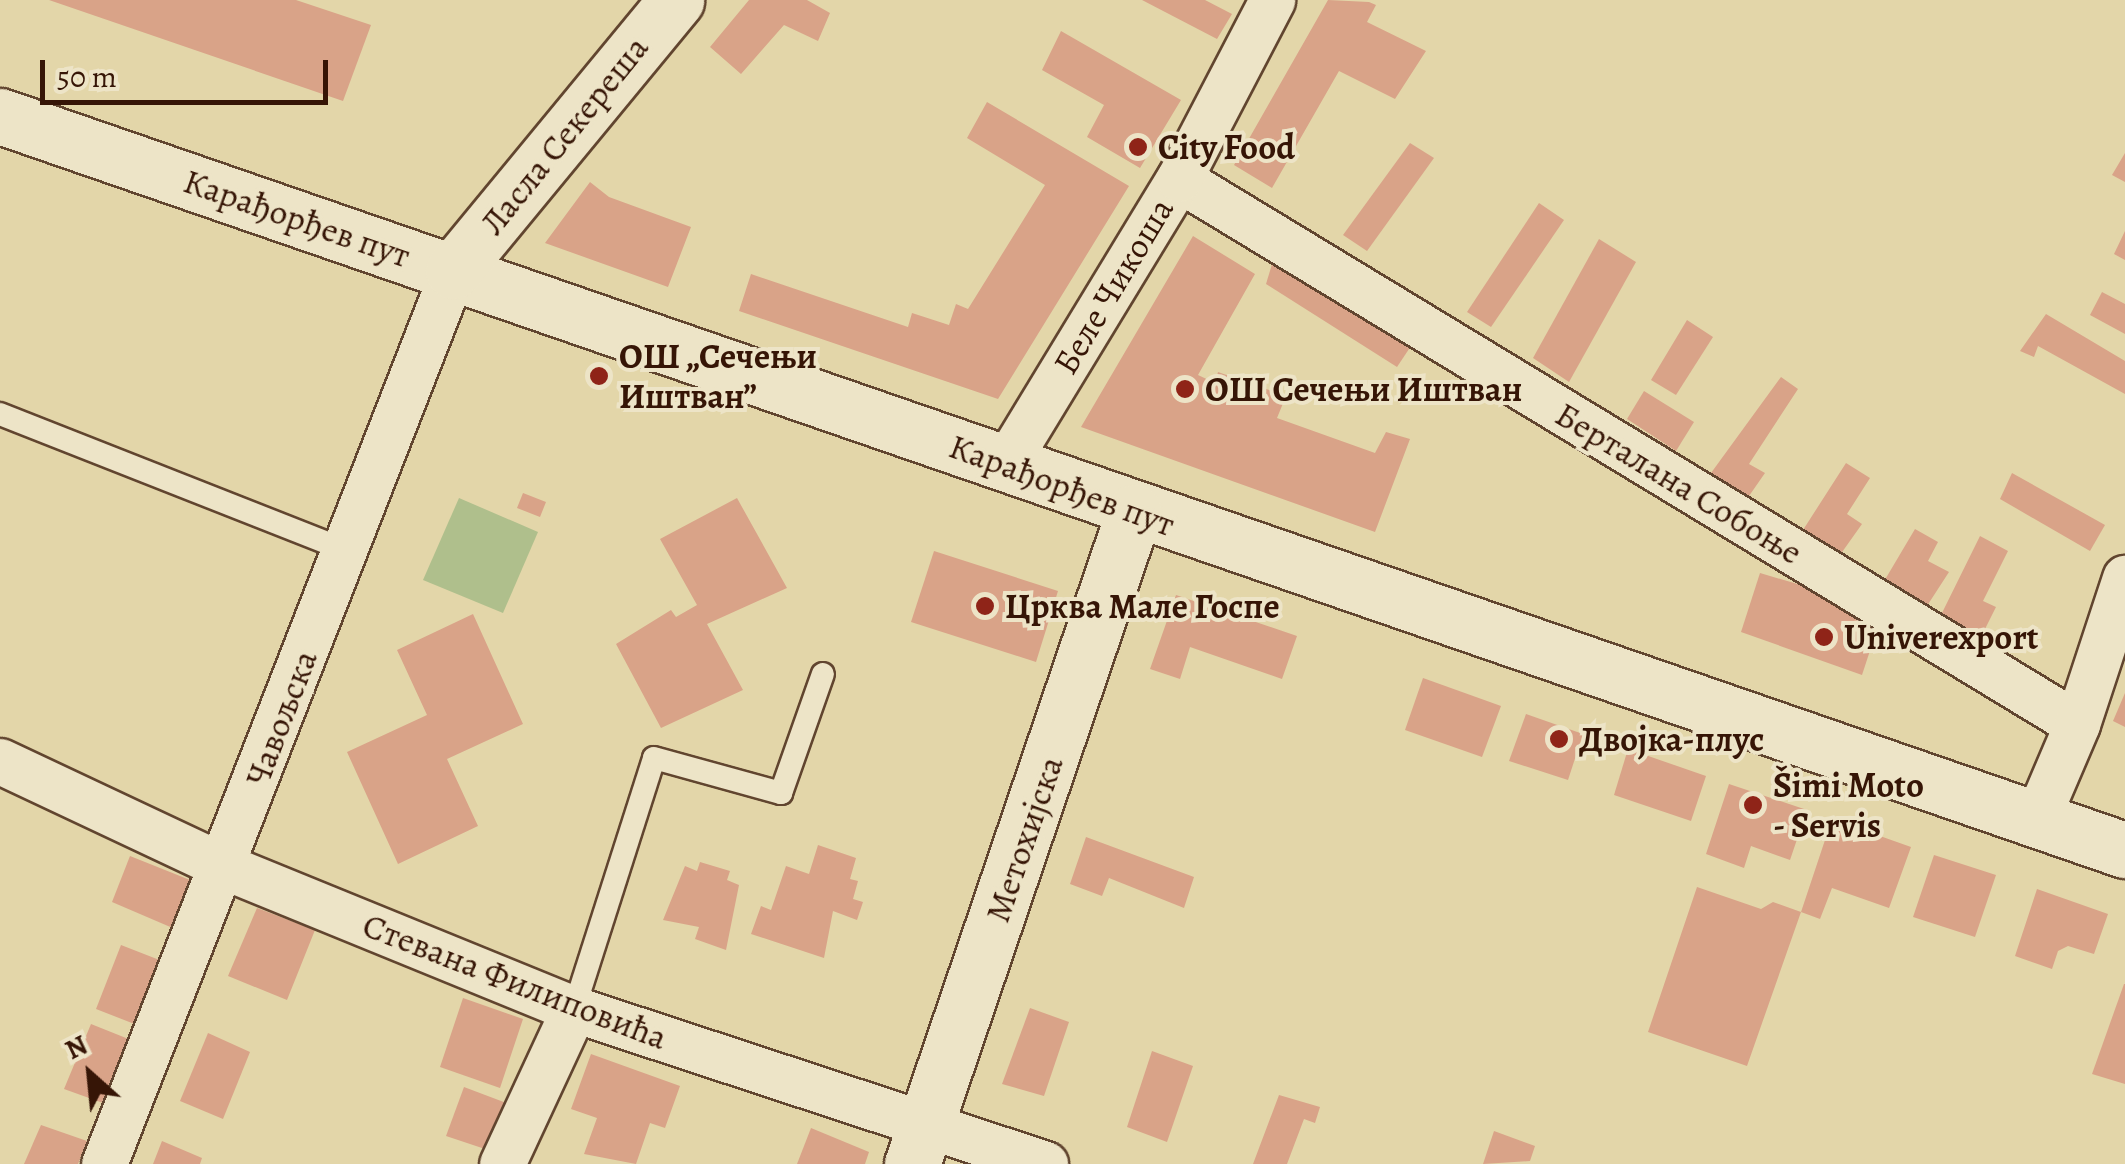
<!DOCTYPE html>
<meta charset="utf-8">
<style>
body{margin:0}
#map{position:relative;width:2125px;height:1164px;overflow:hidden;background:#e3d6a9;font-family:Alegreya,serif}
div>[style]{position:absolute}
[style*='--x']{left:calc(var(--x)*1px);top:calc(var(--y)*1px);width:calc(var(--w)*1px);rotate:calc(var(--a)*1deg)}
.green>*{inset:0;background:#afbf8c}
.building>*{inset:0;background:#d9a388}
.roads{filter:drop-shadow(2px 0 #61452f) drop-shadow(-2px 0 #61452f) drop-shadow(0 2px #61452f) drop-shadow(0 -2px #61452f)}
.lane>*{height:22px;margin:-11px;padding:0 11px;transform-origin:11px;border-radius:11px;background:#ede4c7}
.street>*{height:45px;margin:-22.5px;padding:0 22.5px;transform-origin:22.5px;border-radius:22.5px;background:#ede4c7}
.secondary>*{height:55px;margin:-27.5px;padding:0 27.5px;transform-origin:27.5px;border-radius:27.5px;background:#ede4c7}
.dots>*{width:28px;height:28px;translate:-50% -50%;box-sizing:border-box;border:5px solid #ede4c7;border-radius:50%}
span{translate:-50% -50%;white-space:nowrap;text-align:center;line-height:1.15;-webkit-text-stroke:8px #ede4c7;paint-order:stroke}
.street-label{font-size:35px;color:#361506}
.poi-label{font-size:35px;color:#361506;font-weight:700}
.left{translate:0 -50%;text-align:left}
.north{position:absolute;left:40px;top:1024px;width:100px;height:100px;-webkit-text-stroke:8px #ede4c7;paint-order:stroke;rotate:333deg;font-size:28px;font-weight:700;line-height:40px;text-align:center;color:#361506}
.north::after{content:'';display:block;margin:auto;width:35px;height:45px;background:#361506;clip-path:polygon(50% 0,100% 100%,50% 72%,0 100%)}
.scale{position:absolute;left:40px;top:60px;width:288px;height:45px;box-sizing:border-box;border:5px solid #361506;border-top:0;padding-left:12px;font-size:30px;line-height:35px;white-space:nowrap;color:#361506;-webkit-text-stroke:8px #ede4c7;paint-order:stroke}
</style>
<div id="map">
<div class="green">
<i style="clip-path:polygon(459px 498px,538px 532px,503px 613px,423px 580px)"></i>
</div>
<div class="building">
<i style="clip-path:polygon(49px 0,296px 0,371px 25px,343px 101px)"></i>
<i style="clip-path:polygon(749px 0,807px 0,830px 13px,818px 41px,784px 25px,741px 74px,710px 47px)"></i>
<i style="clip-path:polygon(1142px 0,1205px 0,1232px 14px,1217px 39px)"></i>
<i style="clip-path:polygon(1328px 0,1369px 2px,1376px 5px,1367px 22px,1426px 51px,1395px 99px,1339px 71px,1272px 188px,1234px 165px)"></i>
<i style="clip-path:polygon(1061px 31px,1181px 100px,1140px 168px,1087px 137px,1104px 105px,1042px 70px)"></i>
<i style="clip-path:polygon(987px 102px,1129px 186px,998px 399px,739px 311px,751px 274px,908px 327px,912px 313px,949px 325px,956px 304px,968px 309px,1045px 185px,967px 138px)"></i>
<i style="clip-path:polygon(1410px 143px,1434px 158px,1367px 251px,1343px 235px)"></i>
<i style="clip-path:polygon(2125px 153px,2125px 182px,2112px 175px)"></i>
<i style="clip-path:polygon(590px 182px,609px 197px,691px 227px,668px 287px,545px 243px)"></i>
<i style="clip-path:polygon(1539px 203px,1564px 220px,1491px 327px,1467px 312px)"></i>
<i style="clip-path:polygon(2125px 231px,2125px 260px,2114px 254px)"></i>
<i style="clip-path:polygon(1193px 236px,1255px 274px,1198px 375px,1215px 383px,1218px 372px,1286px 396px,1277px 418px,1375px 453px,1386px 432px,1410px 439px,1375px 532px,1081px 427px)"></i>
<i style="clip-path:polygon(1599px 239px,1636px 262px,1569px 382px,1533px 358px)"></i>
<i style="clip-path:polygon(1273px 261px,1413px 343px,1397px 367px,1266px 284px)"></i>
<i style="clip-path:polygon(2102px 292px,2125px 304px,2125px 334px,2090px 315px)"></i>
<i style="clip-path:polygon(2046px 314px,2125px 361px,2125px 394px,2038px 346px,2034px 357px,2020px 351px)"></i>
<i style="clip-path:polygon(1687px 320px,1713px 337px,1676px 395px,1651px 380px)"></i>
<i style="clip-path:polygon(1781px 377px,1798px 389px,1749px 464px,1765px 473px,1749px 496px,1711px 473px)"></i>
<i style="clip-path:polygon(1644px 391px,1694px 422px,1676px 451px,1627px 419px)"></i>
<i style="clip-path:polygon(1846px 463px,1870px 478px,1847px 514px,1862px 524px,1840px 555px,1803px 530px)"></i>
<i style="clip-path:polygon(2012px 473px,2105px 525px,2090px 551px,2000px 499px)"></i>
<i style="clip-path:polygon(523px 493px,546px 502px,540px 517px,517px 508px)"></i>
<i style="clip-path:polygon(737px 498px,787px 588px,707px 624px,743px 690px,661px 728px,616px 644px,671px 610px,676px 617px,697px 605px,660px 539px)"></i>
<i style="clip-path:polygon(1915px 529px,1938px 542px,1928px 561px,1949px 572px,1925px 609px,1883px 583px)"></i>
<i style="clip-path:polygon(1980px 536px,2008px 551px,1983px 601px,1996px 607px,1979px 641px,1940px 617px)"></i>
<i style="clip-path:polygon(934px 551px,1058px 591px,1036px 662px,911px 622px)"></i>
<i style="clip-path:polygon(1760px 573px,1845px 598px,1881px 617px,1862px 675px,1741px 632px)"></i>
<i style="clip-path:polygon(1176px 595px,1297px 636px,1282px 679px,1190px 647px,1180px 679px,1150px 669px)"></i>
<i style="clip-path:polygon(473px 614px,523px 724px,447px 759px,478px 826px,398px 864px,347px 752px,427px 715px,397px 650px)"></i>
<i style="clip-path:polygon(1423px 678px,1501px 706px,1482px 757px,1405px 730px)"></i>
<i style="clip-path:polygon(2125px 693px,2125px 727px,2113px 721px)"></i>
<i style="clip-path:polygon(1526px 714px,1583px 734px,1568px 780px,1509px 761px)"></i>
<i style="clip-path:polygon(1628px 749px,1706px 776px,1691px 821px,1614px 795px)"></i>
<i style="clip-path:polygon(1729px 784px,1807px 810px,1790px 860px,1751px 846px,1744px 868px,1706px 854px)"></i>
<i style="clip-path:polygon(1832px 819px,1911px 847px,1889px 908px,1832px 888px,1820px 919px,1801px 912px)"></i>
<i style="clip-path:polygon(1086px 837px,1194px 877px,1184px 908px,1109px 878px,1102px 896px,1070px 884px)"></i>
<i style="clip-path:polygon(818px 845px,856px 858px,850px 879px,858px 881px,853px 899px,863px 902px,857px 920px,833px 911px,824px 958px,751px 934px,761px 906px,771px 910px,786px 866px,809px 874px)"></i>
<i style="clip-path:polygon(1934px 855px,1996px 875px,1975px 937px,1913px 917px)"></i>
<i style="clip-path:polygon(130px 856px,195px 882px,175px 929px,112px 902px)"></i>
<i style="clip-path:polygon(700px 862px,730px 871px,727px 880px,739px 885px,726px 950px,695px 939px,699px 927px,663px 920px,685px 866px,697px 871px)"></i>
<i style="clip-path:polygon(1697px 887px,1761px 909px,1773px 902px,1801px 912px,1747px 1066px,1648px 1032px)"></i>
<i style="clip-path:polygon(2037px 889px,2108px 914px,2094px 954px,2068px 946px,2058px 951px,2052px 969px,2015px 956px)"></i>
<i style="clip-path:polygon(257px 908px,315px 930px,287px 1000px,228px 976px)"></i>
<i style="clip-path:polygon(121px 945px,162px 961px,137px 1025px,96px 1009px)"></i>
<i style="clip-path:polygon(2124px 984px,2125px 984px,2125px 1084px,2092px 1074px)"></i>
<i style="clip-path:polygon(463px 998px,523px 1019px,500px 1088px,440px 1067px)"></i>
<i style="clip-path:polygon(1030px 1008px,1069px 1022px,1044px 1096px,1002px 1084px)"></i>
<i style="clip-path:polygon(91px 1024px,131px 1040px,103px 1103px,64px 1089px)"></i>
<i style="clip-path:polygon(208px 1033px,250px 1052px,223px 1119px,180px 1101px)"></i>
<i style="clip-path:polygon(1152px 1051px,1193px 1066px,1167px 1142px,1127px 1127px)"></i>
<i style="clip-path:polygon(591px 1054px,680px 1086px,665px 1128px,650px 1123px,636px 1164px,584px 1154px,597px 1118px,571px 1109px)"></i>
<i style="clip-path:polygon(464px 1087px,509px 1104px,488px 1150px,446px 1136px)"></i>
<i style="clip-path:polygon(1279px 1095px,1320px 1107px,1315px 1123px,1304px 1119px,1287px 1164px,1253px 1164px)"></i>
<i style="clip-path:polygon(41px 1125px,87px 1141px,78px 1164px,24px 1164px)"></i>
<i style="clip-path:polygon(811px 1128px,869px 1152px,865px 1164px,797px 1164px)"></i>
<i style="clip-path:polygon(1494px 1131px,1535px 1146px,1530px 1161px,1483px 1164px)"></i>
<i style="clip-path:polygon(162px 1141px,202px 1158px,200px 1164px,153px 1164px)"></i>
</div>
<div class="roads">
<div class="lane">
<i style="--x:0;--y:414;--w:372;--a:21.5"></i>
<i style="--x:574;--y:1009;--w:263;--a:-72.3"></i>
<i style="--x:654;--y:758;--w:132;--a:15.4"></i>
<i style="--x:781;--y:793;--w:126;--a:-70.6"></i>
</div>
<div class="street">
<i style="--x:1179;--y:179;--w:1050;--a:31.25"></i>
<i style="--x:1006;--y:463;--w:333;--a:-58.7"></i>
<i style="--x:1179;--y:179;--w:202;--a:-62.5"></i>
<i style="--x:0;--y:761;--w:246;--a:25.2"></i>
<i style="--x:223;--y:866;--w:379;--a:22.2"></i>
<i style="--x:574;--y:1009;--w:496;--a:18.2"></i>
<i style="--x:2037;--y:818;--w:102;--a:-66.9"></i>
<i style="--x:2077;--y:724;--w:154;--a:-71.8"></i>
<i style="--x:104;--y:1164;--w:959;--a:-68.65"></i>
<i style="--x:502;--y:1164;--w:171;--a:-65.1"></i>
</div>
<div class="secondary">
<i style="--x:0;--y:116;--w:2248;--a:19.06"></i>
<i style="--x:453;--y:271;--w:351;--a:-50.5"></i>
<i style="--x:912;--y:1164;--w:689;--a:-71.2"></i>
</div>
</div>
<div class="dots">
<i style="left:1138px;top:147px;background:#8f2418"></i>
<i style="left:599px;top:376px;background:#8f2418"></i>
<i style="left:1185px;top:389px;background:#8f2418"></i>
<i style="left:985px;top:606px;background:#8f2418"></i>
<i style="left:1824px;top:637px;background:#8f2418"></i>
<i style="left:1559px;top:739px;background:#8f2418"></i>
<i style="left:1753px;top:805px;background:#8f2418"></i>
</div>
<div class="street-label">
<span style="left:564px;top:135px;rotate:-51deg">Ласла Секереша</span>
<span style="left:297px;top:218px;rotate:19deg">Карађорђев пут</span>
<span style="left:1113px;top:286px;rotate:-59deg">Беле Чикоша</span>
<span style="left:1679px;top:483px;rotate:31deg">Берталана Собоње</span>
<span style="left:1062px;top:485px;rotate:20deg">Карађорђев пут</span>
<span style="left:281px;top:718px;rotate:-69deg">Чавољска</span>
<span style="left:1024px;top:839px;rotate:-71deg">Метохијска</span>
<span style="left:515px;top:981px;rotate:21deg">Стевана Филиповића</span>
</div>
<div class="poi-label">
<span class="left" style="left:1158px;top:147px">City Food</span>
<span class="left" style="left:619px;top:376px">ОШ „Сечењи<br>Иштван”</span>
<span class="left" style="left:1205px;top:389px">ОШ Сечењи Иштван</span>
<span class="left" style="left:1005px;top:606px">Црква Мале Госпе</span>
<span class="left" style="left:1844px;top:637px">Univerexport</span>
<span class="left" style="left:1579px;top:739px">Двојка-плус</span>
<span class="left" style="left:1773px;top:805px">Šimi Moto<br>- Servis</span>
</div>
<div class="north">N</div>
<div class="scale">50 m</div>
</div>
